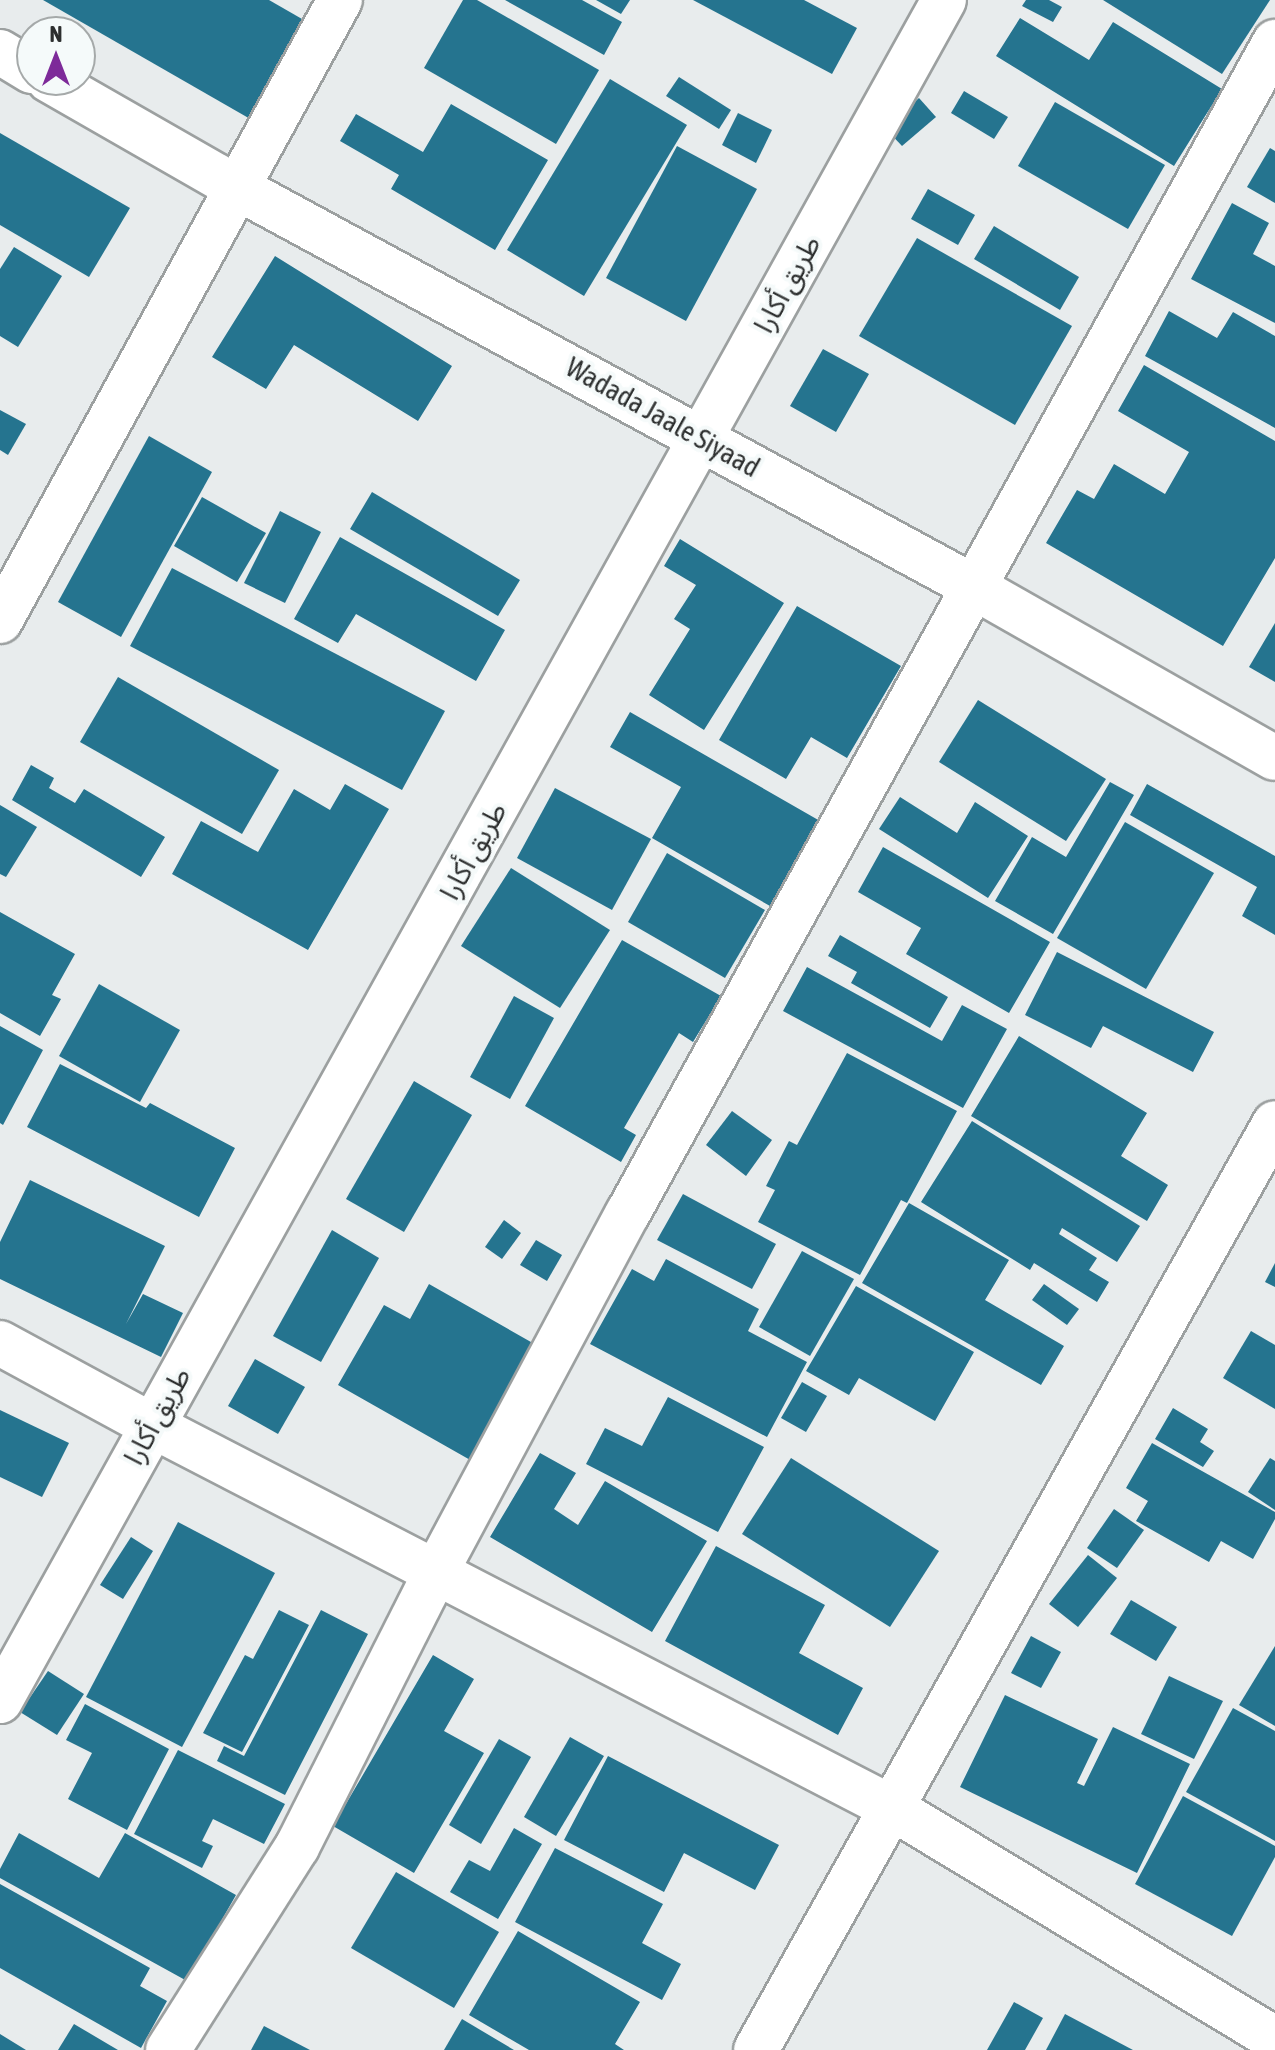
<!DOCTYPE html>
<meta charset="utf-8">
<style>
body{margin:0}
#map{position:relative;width:1275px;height:2050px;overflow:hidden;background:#e8eced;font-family:"Asap Condensed","Noto Sans Arabic",sans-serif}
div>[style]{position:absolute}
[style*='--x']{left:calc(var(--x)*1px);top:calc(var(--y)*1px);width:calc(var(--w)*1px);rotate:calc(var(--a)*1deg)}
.building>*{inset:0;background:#25748f}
.roads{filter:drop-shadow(2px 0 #9ca0a0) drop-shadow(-2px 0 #9ca0a0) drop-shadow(0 2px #9ca0a0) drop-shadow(0 -2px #9ca0a0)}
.street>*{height:44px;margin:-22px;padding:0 22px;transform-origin:22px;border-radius:22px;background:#fff}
.secondary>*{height:44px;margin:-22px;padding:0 22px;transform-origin:22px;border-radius:22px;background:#fff}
span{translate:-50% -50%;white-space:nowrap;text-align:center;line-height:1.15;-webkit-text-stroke:8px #f5fafa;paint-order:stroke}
.street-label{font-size:28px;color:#2d2f2f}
.north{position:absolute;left:16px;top:16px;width:80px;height:80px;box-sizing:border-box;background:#f5fafa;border:2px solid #a5a9a9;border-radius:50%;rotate:0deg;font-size:22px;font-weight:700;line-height:32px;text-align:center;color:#2d2f2f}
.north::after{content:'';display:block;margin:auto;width:28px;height:36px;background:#7d2a99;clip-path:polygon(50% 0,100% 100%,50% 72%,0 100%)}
</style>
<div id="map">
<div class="building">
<i style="clip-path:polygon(43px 0,269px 0,309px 23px,252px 120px)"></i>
<i style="clip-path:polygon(463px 0,477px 0,599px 70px,556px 144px,424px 68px)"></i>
<i style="clip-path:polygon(505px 0,582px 0,622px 22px,604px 55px)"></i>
<i style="clip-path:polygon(596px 0,630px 0,621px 14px)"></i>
<i style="clip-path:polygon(693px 0,804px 0,857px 28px,832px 74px)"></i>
<i style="clip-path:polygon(1026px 0,1049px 0,1062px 7px,1053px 22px,1022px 6px)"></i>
<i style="clip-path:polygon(1103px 0,1270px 0,1222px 74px)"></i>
<i style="clip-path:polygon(1020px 18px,1089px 60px,1113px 22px,1222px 89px,1174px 166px,996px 56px)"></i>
<i style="clip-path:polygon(679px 77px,731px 110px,719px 129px,666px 96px)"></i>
<i style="clip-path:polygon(610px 79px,687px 125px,584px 296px,507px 250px)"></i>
<i style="clip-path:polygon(964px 91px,1008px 117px,994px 139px,951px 113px)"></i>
<i style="clip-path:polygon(919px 98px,936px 117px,902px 146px,885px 128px)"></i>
<i style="clip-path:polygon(1055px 102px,1165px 165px,1128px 229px,1018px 166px)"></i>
<i style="clip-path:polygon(451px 104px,548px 160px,495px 250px,391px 189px,399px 175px,340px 141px,356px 114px,423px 152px)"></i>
<i style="clip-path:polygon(738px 113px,772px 130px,756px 163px,722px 145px)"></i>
<i style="clip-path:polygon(0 133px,130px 208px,89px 277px,0 225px)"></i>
<i style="clip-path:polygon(677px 146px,757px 189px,686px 321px,606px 278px)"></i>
<i style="clip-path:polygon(1270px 148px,1275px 151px,1275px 203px,1247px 187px)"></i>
<i style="clip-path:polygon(928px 189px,975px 215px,958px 245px,911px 219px)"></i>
<i style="clip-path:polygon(1232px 203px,1269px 223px,1253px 254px,1275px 266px,1275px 323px,1191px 279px)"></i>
<i style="clip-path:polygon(994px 226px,1079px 277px,1060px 310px,974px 259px)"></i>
<i style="clip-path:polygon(917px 238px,1072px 326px,1015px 425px,859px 336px)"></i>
<i style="clip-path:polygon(14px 247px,62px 276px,18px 347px,0 336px,0 269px)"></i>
<i style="clip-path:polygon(275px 256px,452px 366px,418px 421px,294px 345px,266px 389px,212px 357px)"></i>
<i style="clip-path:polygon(1169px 311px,1217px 338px,1233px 312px,1275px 336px,1275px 428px,1145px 356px)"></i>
<i style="clip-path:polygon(823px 349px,869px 374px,836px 432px,790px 406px)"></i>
<i style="clip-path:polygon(1144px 365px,1275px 441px,1275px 558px,1223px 646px,1046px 543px,1077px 490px,1094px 499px,1114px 464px,1165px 494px,1189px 452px,1118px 411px)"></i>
<i style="clip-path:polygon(0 410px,26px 424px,8px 455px,0 450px)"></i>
<i style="clip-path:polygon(149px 436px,212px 472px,121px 637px,58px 602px)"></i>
<i style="clip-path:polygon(372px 492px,520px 580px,498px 616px,350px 529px)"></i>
<i style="clip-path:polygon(202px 497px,266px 533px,237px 582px,174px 546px)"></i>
<i style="clip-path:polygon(280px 511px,321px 532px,285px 603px,244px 583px)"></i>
<i style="clip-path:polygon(340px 537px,505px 630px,476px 681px,356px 614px,338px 643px,294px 619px)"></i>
<i style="clip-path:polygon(680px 539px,784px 603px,704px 730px,649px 695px,690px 629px,674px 619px,696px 585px,664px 566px)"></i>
<i style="clip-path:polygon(172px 568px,445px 711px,402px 790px,130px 646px)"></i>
<i style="clip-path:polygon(797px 606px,901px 666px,847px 758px,811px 737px,786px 779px,719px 740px)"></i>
<i style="clip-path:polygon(1275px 623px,1275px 682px,1249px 667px)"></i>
<i style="clip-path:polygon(118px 677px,279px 770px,242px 834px,80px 742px)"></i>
<i style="clip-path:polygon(978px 700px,1106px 779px,1066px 841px,939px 762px)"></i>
<i style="clip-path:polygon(630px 712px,820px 821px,770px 906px,652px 838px,681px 787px,610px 747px)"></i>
<i style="clip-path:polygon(31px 765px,54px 778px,49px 788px,75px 803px,84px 789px,165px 837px,141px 877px,12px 800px)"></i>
<i style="clip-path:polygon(1110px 782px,1134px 795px,1053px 934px,995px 901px,1032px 837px,1066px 857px)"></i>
<i style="clip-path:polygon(345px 784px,389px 809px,308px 950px,172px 874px,201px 821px,258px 852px,294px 789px,330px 810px)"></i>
<i style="clip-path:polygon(1147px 784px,1275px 856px,1275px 935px,1242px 916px,1257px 887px,1130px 815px)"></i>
<i style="clip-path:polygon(555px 788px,651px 839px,612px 910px,517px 858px)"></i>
<i style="clip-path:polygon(900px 797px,957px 833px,975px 802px,1028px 836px,988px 898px,879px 829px)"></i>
<i style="clip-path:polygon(0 805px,37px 827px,6px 877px,0 874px)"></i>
<i style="clip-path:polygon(1125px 822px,1214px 873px,1146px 989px,1057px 938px)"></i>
<i style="clip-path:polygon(883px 847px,1050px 942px,1009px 1013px,906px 954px,921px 928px,858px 892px)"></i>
<i style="clip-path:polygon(667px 853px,765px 910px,725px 978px,628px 922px)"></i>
<i style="clip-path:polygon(511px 868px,610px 930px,560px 1008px,461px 946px)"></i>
<i style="clip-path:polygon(0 912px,75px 954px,52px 995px,61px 999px,40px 1036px,0 1013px)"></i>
<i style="clip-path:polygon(840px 935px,948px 997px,930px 1028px,851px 983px,857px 972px,828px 956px)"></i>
<i style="clip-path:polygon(622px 940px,721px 996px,693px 1042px,679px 1033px,624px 1128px,636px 1135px,621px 1162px,525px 1106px)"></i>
<i style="clip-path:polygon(1057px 952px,1214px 1032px,1193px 1072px,1103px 1026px,1091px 1048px,1025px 1015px)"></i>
<i style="clip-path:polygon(807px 967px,942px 1041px,962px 1005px,1007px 1029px,963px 1108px,783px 1011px)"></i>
<i style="clip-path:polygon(99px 984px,180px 1030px,140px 1102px,59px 1056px)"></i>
<i style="clip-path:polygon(514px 996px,554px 1018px,510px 1099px,470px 1077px)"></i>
<i style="clip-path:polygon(0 1026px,43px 1050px,3px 1125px,0 1123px)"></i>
<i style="clip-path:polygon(1019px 1036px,1147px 1113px,1121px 1156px,1168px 1185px,1147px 1221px,971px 1116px)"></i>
<i style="clip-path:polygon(847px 1053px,957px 1111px,907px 1203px,901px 1200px,860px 1275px,758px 1222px,775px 1190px,766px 1186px,789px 1141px,797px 1145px)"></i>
<i style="clip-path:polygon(60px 1064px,146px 1108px,150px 1103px,235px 1148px,199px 1217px,27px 1127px)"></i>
<i style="clip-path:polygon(414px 1081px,472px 1115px,404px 1232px,346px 1199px)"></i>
<i style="clip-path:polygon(732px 1111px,772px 1140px,746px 1176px,706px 1145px)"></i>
<i style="clip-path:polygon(972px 1121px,1140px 1226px,1117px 1262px,1062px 1228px,1059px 1234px,1097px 1258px,1089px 1270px,1109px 1282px,1097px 1302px,1034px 1263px,1030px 1270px,921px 1202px)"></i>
<i style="clip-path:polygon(30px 1180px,165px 1246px,126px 1324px,143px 1294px,183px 1313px,161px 1357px,0 1279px,0 1242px)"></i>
<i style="clip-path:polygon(683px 1194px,776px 1244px,752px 1289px,657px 1240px)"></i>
<i style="clip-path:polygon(909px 1203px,1009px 1260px,985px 1300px,1064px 1346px,1041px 1385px,862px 1283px)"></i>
<i style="clip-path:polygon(504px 1220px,521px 1233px,502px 1259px,485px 1247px)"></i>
<i style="clip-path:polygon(332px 1230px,379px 1258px,321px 1362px,273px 1336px)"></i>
<i style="clip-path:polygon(536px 1240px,562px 1255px,547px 1281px,520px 1265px)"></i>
<i style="clip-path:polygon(802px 1251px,854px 1279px,810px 1356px,759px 1327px)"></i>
<i style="clip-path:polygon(666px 1259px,759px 1309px,748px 1331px,807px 1362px,767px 1437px,590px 1344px,632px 1269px,654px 1281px)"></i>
<i style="clip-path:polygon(1275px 1263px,1275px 1287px,1265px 1282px)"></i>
<i style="clip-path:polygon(429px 1284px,538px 1346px,472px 1461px,338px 1385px,384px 1305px,410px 1319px)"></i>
<i style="clip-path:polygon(1044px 1284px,1079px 1309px,1067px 1325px,1032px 1300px)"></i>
<i style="clip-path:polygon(856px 1286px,974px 1352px,935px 1421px,859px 1378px,849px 1395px,806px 1371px)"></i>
<i style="clip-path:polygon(1251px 1331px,1275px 1345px,1275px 1409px,1223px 1378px)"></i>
<i style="clip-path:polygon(255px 1359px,305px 1387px,278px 1434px,228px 1406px)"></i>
<i style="clip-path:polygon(802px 1382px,827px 1396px,806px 1432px,781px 1418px)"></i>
<i style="clip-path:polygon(668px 1397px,764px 1447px,718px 1532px,586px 1464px,605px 1428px,642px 1446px)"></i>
<i style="clip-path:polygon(1173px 1408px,1208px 1429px,1200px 1442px,1214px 1451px,1203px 1467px,1155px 1439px)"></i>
<i style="clip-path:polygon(0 1410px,69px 1443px,42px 1497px,0 1477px)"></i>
<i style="clip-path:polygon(1152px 1443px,1275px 1512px,1275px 1519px,1253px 1559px,1221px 1541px,1209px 1562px,1136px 1521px,1148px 1501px,1126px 1488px)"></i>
<i style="clip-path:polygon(540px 1453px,576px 1473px,554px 1509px,578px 1525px,605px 1481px,707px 1541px,652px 1632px,490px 1537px)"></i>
<i style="clip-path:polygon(791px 1458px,939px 1551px,890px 1627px,742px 1534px)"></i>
<i style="clip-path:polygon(1270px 1458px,1275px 1461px,1275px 1510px,1248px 1492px)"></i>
<i style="clip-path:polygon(1114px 1509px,1144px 1530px,1117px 1568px,1087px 1548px)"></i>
<i style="clip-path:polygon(178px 1522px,275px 1573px,182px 1747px,86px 1697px)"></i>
<i style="clip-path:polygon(131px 1537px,153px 1551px,123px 1599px,100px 1585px)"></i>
<i style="clip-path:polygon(716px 1546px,825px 1605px,799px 1653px,863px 1688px,838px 1735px,665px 1641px)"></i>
<i style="clip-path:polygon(1088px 1555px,1117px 1578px,1078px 1627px,1049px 1604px)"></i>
<i style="clip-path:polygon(1131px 1600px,1177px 1627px,1156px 1661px,1110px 1634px)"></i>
<i style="clip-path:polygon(279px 1610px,309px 1625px,242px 1752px,203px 1733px,245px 1655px,253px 1659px)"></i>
<i style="clip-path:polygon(321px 1610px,368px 1634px,285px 1795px,217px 1761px,224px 1746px,244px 1756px)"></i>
<i style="clip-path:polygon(1031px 1636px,1061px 1652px,1041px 1688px,1011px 1673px)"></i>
<i style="clip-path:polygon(1275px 1646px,1275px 1726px,1239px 1705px)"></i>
<i style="clip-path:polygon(433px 1655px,474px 1679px,444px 1731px,484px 1753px,414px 1873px,333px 1826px)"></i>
<i style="clip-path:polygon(48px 1671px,84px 1694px,57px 1735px,20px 1712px)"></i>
<i style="clip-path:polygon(1169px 1676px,1223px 1701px,1194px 1759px,1141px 1734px)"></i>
<i style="clip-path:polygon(1005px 1695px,1098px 1739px,1077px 1783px,1084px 1786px,1113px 1727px,1190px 1764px,1137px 1873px,960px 1787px)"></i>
<i style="clip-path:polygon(85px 1704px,169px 1749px,127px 1830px,68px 1799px,92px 1753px,66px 1740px)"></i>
<i style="clip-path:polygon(1233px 1708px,1275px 1731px,1275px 1841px,1186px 1792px)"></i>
<i style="clip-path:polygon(570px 1737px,604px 1756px,556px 1836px,524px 1817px)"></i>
<i style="clip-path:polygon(499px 1739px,531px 1757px,481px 1844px,449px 1825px)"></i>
<i style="clip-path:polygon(178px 1750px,285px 1804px,264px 1844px,213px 1819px,202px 1841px,213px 1846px,202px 1868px,134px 1834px)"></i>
<i style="clip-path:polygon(608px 1756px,779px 1845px,755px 1890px,684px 1853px,664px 1892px,564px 1840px)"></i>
<i style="clip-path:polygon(1183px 1796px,1275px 1846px,1275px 1857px,1232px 1936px,1135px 1884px)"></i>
<i style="clip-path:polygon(514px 1828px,542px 1844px,498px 1919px,450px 1892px,469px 1860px,490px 1871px)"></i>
<i style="clip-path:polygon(19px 1833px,99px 1878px,125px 1833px,236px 1895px,187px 1981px,0 1878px,0 1869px)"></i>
<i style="clip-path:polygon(555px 1848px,663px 1904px,642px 1943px,681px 1964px,662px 2000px,515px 1922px)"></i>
<i style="clip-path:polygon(396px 1872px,499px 1932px,454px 2008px,351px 1948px)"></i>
<i style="clip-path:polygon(0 1884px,150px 1968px,140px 1986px,167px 2001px,141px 2048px,0 1968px)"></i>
<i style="clip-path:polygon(518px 1931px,640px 2002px,615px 2044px,624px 2050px,529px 2050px,469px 2015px)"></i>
<i style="clip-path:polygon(1014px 2002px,1043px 2018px,1025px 2050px,987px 2050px)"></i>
<i style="clip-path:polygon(1065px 2014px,1133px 2050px,1046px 2050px)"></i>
<i style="clip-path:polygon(462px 2019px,514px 2050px,444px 2050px)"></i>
<i style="clip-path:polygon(74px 2024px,118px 2050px,58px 2050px)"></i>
<i style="clip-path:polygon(264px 2026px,310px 2050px,251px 2050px)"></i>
<i style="clip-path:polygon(0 2034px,26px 2050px,0 2050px)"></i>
</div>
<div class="roads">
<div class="street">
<i style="--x:0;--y:621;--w:708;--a:-61.3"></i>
<i style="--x:0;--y:1343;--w:172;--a:28.5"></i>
<i style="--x:151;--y:1425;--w:834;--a:27.33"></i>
<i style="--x:892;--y:1808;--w:447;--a:31.1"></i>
<i style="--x:0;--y:1701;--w:1945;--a:-60.97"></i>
<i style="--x:168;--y:2050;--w:241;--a:-57.6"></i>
<i style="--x:297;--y:1847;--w:310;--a:-63.2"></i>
<i style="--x:437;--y:1570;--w:405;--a:-61.9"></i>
<i style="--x:628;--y:1213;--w:1338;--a:-61.08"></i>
</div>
<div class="secondary">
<i style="--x:0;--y:52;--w:37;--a:31"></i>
<i style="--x:49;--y:80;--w:215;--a:29.8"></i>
<i style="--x:236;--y:187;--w:837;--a:28.46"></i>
<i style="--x:972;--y:586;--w:348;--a:29.6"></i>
<i style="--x:756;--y:2050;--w:1062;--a:-60.76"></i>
</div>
</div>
<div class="street-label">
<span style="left:787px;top:284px;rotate:-61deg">طريق أكارا</span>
<span style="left:663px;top:417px;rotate:29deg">Wadada Jaale Siyaad</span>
<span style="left:473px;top:851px;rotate:-61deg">طريق أكارا</span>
<span style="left:157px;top:1416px;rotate:-61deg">طريق أكارا</span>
</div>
<div class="north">N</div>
</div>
